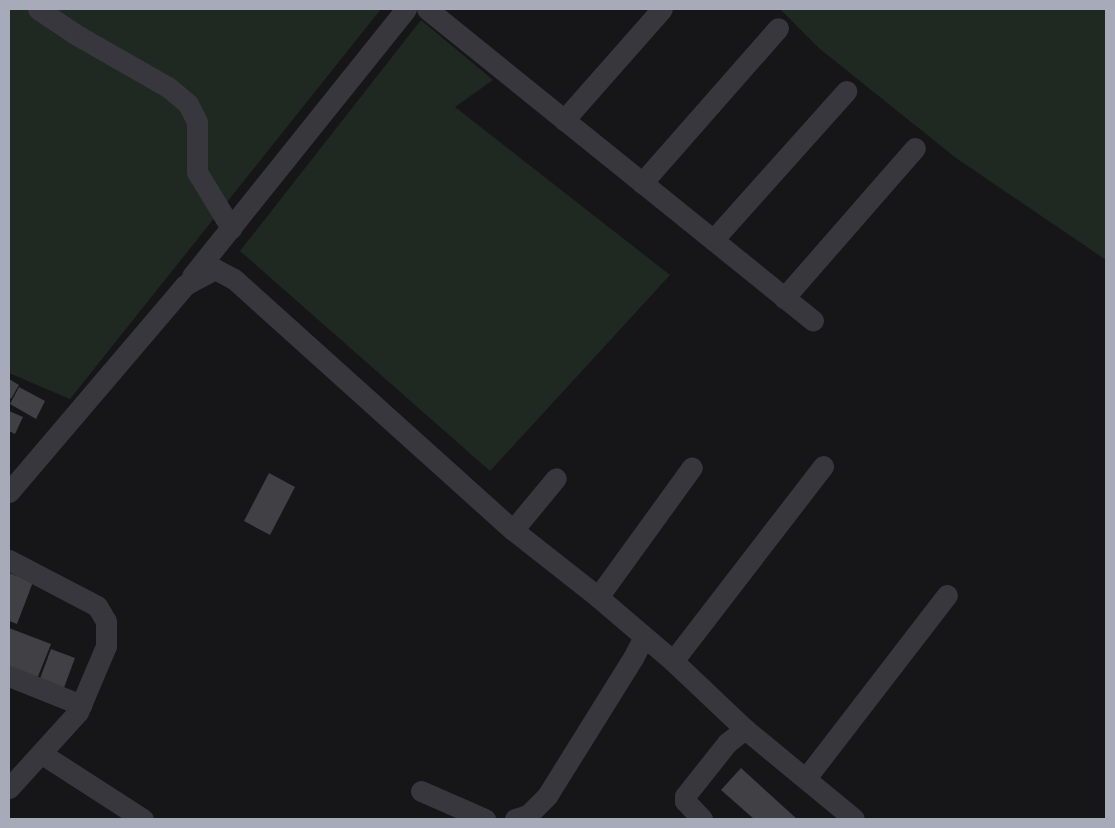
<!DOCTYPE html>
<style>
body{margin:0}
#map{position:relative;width:1115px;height:828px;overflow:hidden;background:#161618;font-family:"Public Sans",sans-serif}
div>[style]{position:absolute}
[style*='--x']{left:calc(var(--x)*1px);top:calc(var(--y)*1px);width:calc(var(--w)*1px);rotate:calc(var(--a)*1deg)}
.green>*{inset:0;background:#202822}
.building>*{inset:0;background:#404045}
.minor>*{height:21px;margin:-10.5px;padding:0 10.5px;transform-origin:10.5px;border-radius:10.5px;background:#37373d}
span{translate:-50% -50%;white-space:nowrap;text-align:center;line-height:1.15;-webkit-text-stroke:4px #111113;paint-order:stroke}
.frame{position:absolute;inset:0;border:10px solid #a7abb9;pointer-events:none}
</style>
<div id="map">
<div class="green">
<i style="clip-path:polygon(9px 9px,381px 9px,70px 399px,9px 373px)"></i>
<i style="clip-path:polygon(780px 9px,1106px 9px,1106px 260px,956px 158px,820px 49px)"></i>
<i style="clip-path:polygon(421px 20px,493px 80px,455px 107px,670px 275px,490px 471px,240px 251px)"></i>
</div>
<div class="building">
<i style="clip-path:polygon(9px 379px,19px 385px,11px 399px,9px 397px)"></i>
<i style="clip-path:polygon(19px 387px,45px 401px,36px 419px,10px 404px)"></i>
<i style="clip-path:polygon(9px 411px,23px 417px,15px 434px,9px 431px)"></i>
<i style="clip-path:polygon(269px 473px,295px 487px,270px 535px,244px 521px)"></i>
<i style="clip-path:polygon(9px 573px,33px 582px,17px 624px,9px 621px)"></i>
<i style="clip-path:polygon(9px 628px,51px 644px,37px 679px,9px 668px)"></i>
<i style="clip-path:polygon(51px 649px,75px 658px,62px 693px,38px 684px)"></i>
<i style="clip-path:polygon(741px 768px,797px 819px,754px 819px,721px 790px)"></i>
</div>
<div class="minor">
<i style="--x:38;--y:9;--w:45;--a:34"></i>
<i style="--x:75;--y:34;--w:107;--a:29.7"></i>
<i style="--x:168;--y:87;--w:26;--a:40"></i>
<i style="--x:188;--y:104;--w:20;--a:63"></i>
<i style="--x:197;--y:122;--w:50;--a:90"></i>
<i style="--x:197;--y:172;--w:66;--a:58.7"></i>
<i style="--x:427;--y:9;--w:496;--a:38.9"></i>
<i style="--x:564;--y:120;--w:148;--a:-48.6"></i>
<i style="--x:642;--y:183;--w:206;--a:-48.7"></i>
<i style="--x:713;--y:240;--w:200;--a:-48.2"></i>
<i style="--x:192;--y:276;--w:342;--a:-51.3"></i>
<i style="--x:784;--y:298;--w:199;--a:-48.9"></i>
<i style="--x:9;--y:492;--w:272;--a:-49.6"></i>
<i style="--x:185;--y:285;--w:34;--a:-28"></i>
<i style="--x:215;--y:269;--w:21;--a:28"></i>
<i style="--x:234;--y:279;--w:375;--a:42"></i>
<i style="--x:513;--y:530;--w:108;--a:38.2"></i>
<i style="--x:598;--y:597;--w:99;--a:40.5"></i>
<i style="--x:673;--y:661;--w:99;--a:43.4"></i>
<i style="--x:745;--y:729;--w:141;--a:39.5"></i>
<i style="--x:513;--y:530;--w:67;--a:-50.4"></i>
<i style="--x:9;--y:560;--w:99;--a:27.6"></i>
<i style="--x:97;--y:606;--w:17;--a:59"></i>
<i style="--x:106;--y:621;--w:25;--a:90"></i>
<i style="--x:106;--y:646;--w:72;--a:113"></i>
<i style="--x:78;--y:712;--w:103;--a:132.2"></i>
<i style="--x:598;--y:597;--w:160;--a:-54.1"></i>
<i style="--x:673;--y:661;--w:246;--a:-52.4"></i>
<i style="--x:9;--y:676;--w:78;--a:21.9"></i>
<i style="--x:42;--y:754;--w:120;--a:32.8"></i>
<i style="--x:806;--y:778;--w:231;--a:-52.4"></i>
<i style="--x:421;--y:791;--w:70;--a:23.6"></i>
<i style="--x:515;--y:819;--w:14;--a:-17"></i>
<i style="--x:528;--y:815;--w:27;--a:-45"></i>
<i style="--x:547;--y:796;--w:163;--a:-58.1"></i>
<i style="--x:633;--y:658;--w:22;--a:-63"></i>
<i style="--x:702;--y:819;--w:25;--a:-133"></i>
<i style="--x:685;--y:801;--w:5;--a:-90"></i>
<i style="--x:685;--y:796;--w:68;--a:-51.6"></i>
<i style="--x:727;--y:743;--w:23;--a:-38"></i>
</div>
<div class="frame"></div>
</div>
